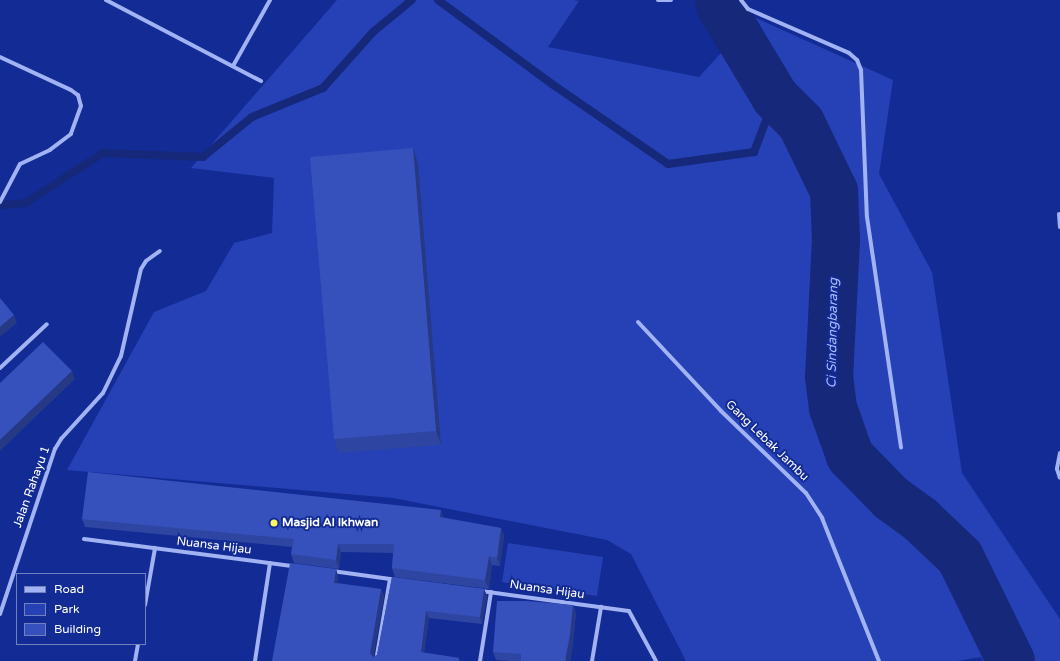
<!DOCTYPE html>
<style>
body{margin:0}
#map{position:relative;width:1060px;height:661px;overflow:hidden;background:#132b95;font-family:"Varela Round",sans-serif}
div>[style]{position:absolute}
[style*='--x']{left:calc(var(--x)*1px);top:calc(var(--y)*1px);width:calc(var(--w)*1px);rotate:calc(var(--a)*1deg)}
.green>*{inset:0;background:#2541b5}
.stream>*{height:8px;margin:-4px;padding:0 4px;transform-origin:4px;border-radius:4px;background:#15287a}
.river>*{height:48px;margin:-24px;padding:0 24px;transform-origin:24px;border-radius:24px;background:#15287a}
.minor>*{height:4px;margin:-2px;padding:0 2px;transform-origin:2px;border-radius:2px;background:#a2b3f3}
.wall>*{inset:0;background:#2e46a2}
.shaded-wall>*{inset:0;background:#263984}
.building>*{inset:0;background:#3651bc}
.dots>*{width:11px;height:11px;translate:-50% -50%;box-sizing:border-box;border:2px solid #132b95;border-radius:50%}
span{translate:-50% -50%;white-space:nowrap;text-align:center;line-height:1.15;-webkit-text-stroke:4px #132b95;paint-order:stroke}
.street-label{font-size:12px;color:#fff}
.poi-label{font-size:12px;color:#fff;font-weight:700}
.left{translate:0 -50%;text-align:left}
.water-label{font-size:13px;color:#afbef9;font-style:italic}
.legend{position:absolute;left:16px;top:573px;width:130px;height:72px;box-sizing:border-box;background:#132b95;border:1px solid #7180bf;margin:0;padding:5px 7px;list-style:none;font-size:12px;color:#fff}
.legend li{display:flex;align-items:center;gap:8px;height:20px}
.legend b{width:20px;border:1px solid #7180bf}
</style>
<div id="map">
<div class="green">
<i style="clip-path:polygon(337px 0,574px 0,579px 1px,548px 47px,699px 77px,754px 17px,893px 80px,879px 174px,932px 272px,962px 473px,1060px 619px,1060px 661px,983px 661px,981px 657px,957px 661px,686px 661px,631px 554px,607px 540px,393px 498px,67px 470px,154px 312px,206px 291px,234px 243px,272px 233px,274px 178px,191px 168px)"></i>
<i style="clip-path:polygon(508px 543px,603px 557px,597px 596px,502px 582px)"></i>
</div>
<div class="stream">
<i style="--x:438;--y:0;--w:142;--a:36.4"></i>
<i style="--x:552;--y:84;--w:141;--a:34.6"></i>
<i style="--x:668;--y:164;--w:87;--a:-7.9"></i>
<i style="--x:754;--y:152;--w:59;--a:-69.1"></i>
<i style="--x:0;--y:205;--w:26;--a:-4"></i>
<i style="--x:26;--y:203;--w:92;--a:-33"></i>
<i style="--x:103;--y:153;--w:100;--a:2.3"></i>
<i style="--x:203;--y:157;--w:63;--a:-39.2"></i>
<i style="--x:252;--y:117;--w:77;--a:-22.2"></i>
<i style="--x:323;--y:88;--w:75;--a:-48.2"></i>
<i style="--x:373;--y:32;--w:50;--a:-39.4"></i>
</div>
<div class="river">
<i style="--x:719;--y:0;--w:7;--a:74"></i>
<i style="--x:721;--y:7;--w:105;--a:59"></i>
<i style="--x:775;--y:97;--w:37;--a:45"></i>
<i style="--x:801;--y:123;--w:76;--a:64.1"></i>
<i style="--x:834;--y:191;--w:49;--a:87.7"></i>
<i style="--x:836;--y:240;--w:136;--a:92.9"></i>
<i style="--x:829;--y:376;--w:32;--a:83"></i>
<i style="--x:833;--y:408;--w:51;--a:70.5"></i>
<i style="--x:850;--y:456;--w:59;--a:45.7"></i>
<i style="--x:891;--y:498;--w:37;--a:36"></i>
<i style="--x:921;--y:520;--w:54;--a:43.5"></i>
<i style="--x:960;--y:557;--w:116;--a:63.9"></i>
</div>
<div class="minor">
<i style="--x:106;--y:0;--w:175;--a:27.6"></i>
<i style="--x:658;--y:0;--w:13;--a:0"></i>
<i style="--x:741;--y:0;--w:11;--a:52"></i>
<i style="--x:748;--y:9;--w:110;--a:23.5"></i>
<i style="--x:849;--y:53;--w:11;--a:41"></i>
<i style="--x:857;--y:60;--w:11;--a:68"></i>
<i style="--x:861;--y:70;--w:147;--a:87.7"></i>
<i style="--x:867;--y:217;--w:233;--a:81.6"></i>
<i style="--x:0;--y:57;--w:78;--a:24.9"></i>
<i style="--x:71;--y:90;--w:9;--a:36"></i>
<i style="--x:78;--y:95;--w:11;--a:75"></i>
<i style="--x:81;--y:106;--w:30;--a:110"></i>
<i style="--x:71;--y:134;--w:26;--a:143"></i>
<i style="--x:50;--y:150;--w:33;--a:155"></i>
<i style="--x:20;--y:164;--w:43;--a:117.8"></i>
<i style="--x:233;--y:66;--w:76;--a:-60.7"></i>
<i style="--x:1059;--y:214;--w:13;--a:86"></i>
<i style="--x:638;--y:322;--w:122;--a:47"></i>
<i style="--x:721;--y:411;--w:118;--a:44"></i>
<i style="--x:806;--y:493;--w:30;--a:57"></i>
<i style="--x:822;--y:518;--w:154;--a:68.3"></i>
<i style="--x:0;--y:368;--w:64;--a:-43.1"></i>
<i style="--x:1060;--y:453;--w:16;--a:101"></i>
<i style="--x:1057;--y:469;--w:9;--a:72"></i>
<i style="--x:84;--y:539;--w:211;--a:7.4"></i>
<i style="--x:332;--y:571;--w:66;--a:7.9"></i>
<i style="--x:481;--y:591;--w:149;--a:7.7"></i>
<i style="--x:629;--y:611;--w:57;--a:61.6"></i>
<i style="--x:145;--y:605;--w:58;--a:-80"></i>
<i style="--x:0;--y:614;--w:174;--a:-71.6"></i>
<i style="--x:55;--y:449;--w:12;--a:-59"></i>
<i style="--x:61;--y:439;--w:62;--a:-47.6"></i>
<i style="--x:103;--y:393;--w:41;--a:-64.1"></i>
<i style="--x:121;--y:356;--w:89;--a:-77.1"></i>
<i style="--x:141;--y:269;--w:9;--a:-58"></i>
<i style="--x:146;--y:261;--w:17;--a:-36"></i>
<i style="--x:135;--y:661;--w:17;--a:-80"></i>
<i style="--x:255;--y:661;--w:99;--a:-81.3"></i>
<i style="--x:376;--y:661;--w:83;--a:-80.3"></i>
<i style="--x:480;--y:661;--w:70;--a:-80.9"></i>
<i style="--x:592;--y:661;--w:55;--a:-80.5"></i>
</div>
<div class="wall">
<i style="clip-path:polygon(418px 163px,441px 445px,339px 453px,334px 439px)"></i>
<i style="clip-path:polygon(444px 518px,501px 528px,504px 536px,500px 566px,492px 565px,489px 589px,395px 577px,392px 568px,393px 553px,341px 552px,339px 569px,294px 563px,291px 554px,292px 547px,85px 527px,82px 519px)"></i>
<i style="clip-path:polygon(336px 569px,338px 576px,337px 583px,381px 589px,384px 596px,373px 657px,377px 655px,392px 577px,484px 589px,487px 596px,482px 624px,429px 618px,424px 653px,459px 658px,460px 661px,272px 661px)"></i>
<i style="clip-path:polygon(573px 605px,576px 613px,573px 643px,570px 661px,510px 661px,496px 660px,493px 652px)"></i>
</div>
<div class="shaded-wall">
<i style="clip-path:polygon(413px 148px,418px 163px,441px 445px,436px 431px)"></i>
<i style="clip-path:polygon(14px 315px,17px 323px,0 337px,0 327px)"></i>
<i style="clip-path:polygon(72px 371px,75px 379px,0 451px,0 440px)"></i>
<i style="clip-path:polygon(441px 510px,444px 519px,440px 517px)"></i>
<i style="clip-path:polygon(501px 528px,504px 536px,500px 566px,497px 558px)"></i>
<i style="clip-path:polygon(338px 544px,341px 552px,339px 569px,336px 560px)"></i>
<i style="clip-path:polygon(489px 556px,492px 565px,489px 589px,485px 580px)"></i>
<i style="clip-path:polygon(336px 569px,338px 576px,337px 590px,334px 583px)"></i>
<i style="clip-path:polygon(381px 589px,384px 596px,373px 660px,370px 653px)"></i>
<i style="clip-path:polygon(484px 589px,487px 596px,482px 624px,480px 617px)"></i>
<i style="clip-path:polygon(573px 605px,576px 613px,573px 643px,570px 661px,565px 661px)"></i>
<i style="clip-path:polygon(426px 611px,429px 618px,423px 659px,421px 652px)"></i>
</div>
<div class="building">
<i style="clip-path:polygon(413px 148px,436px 431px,334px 439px,310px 157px)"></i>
<i style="clip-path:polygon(0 298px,14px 315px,0 327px)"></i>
<i style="clip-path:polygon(43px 342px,72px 371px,0 440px,0 383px)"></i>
<i style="clip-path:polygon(88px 472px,441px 510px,440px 517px,501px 528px,497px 558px,489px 556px,485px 580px,392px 568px,394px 544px,338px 544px,336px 560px,291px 554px,294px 539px,82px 519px)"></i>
<i style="clip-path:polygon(290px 563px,336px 569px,334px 583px,381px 589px,370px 653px,373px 657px,377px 655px,392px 577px,484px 589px,480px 617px,426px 611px,421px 652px,459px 658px,458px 661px,272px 661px)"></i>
<i style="clip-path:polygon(497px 601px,527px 601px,573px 605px,570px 635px,565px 661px,521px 661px,521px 654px,493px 652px)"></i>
</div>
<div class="dots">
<i style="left:274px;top:523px;background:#fff964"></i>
</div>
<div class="street-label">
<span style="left:767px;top:441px;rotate:44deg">Gang Lebak Jambu</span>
<span style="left:32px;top:487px;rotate:-70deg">Jalan Rahayu 1</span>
<span style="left:214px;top:546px;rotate:7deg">Nuansa Hijau</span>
<span style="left:547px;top:590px;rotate:8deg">Nuansa Hijau</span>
</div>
<div class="poi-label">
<span class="left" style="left:282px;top:523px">Masjid Al Ikhwan</span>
</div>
<div class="water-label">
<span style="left:833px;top:333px;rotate:-89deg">Ci Sindangbarang</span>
</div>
<ul class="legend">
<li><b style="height:5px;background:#a2b3f3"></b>Road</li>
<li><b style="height:11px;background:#2541b5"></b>Park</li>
<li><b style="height:11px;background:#3651bc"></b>Building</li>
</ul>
</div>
